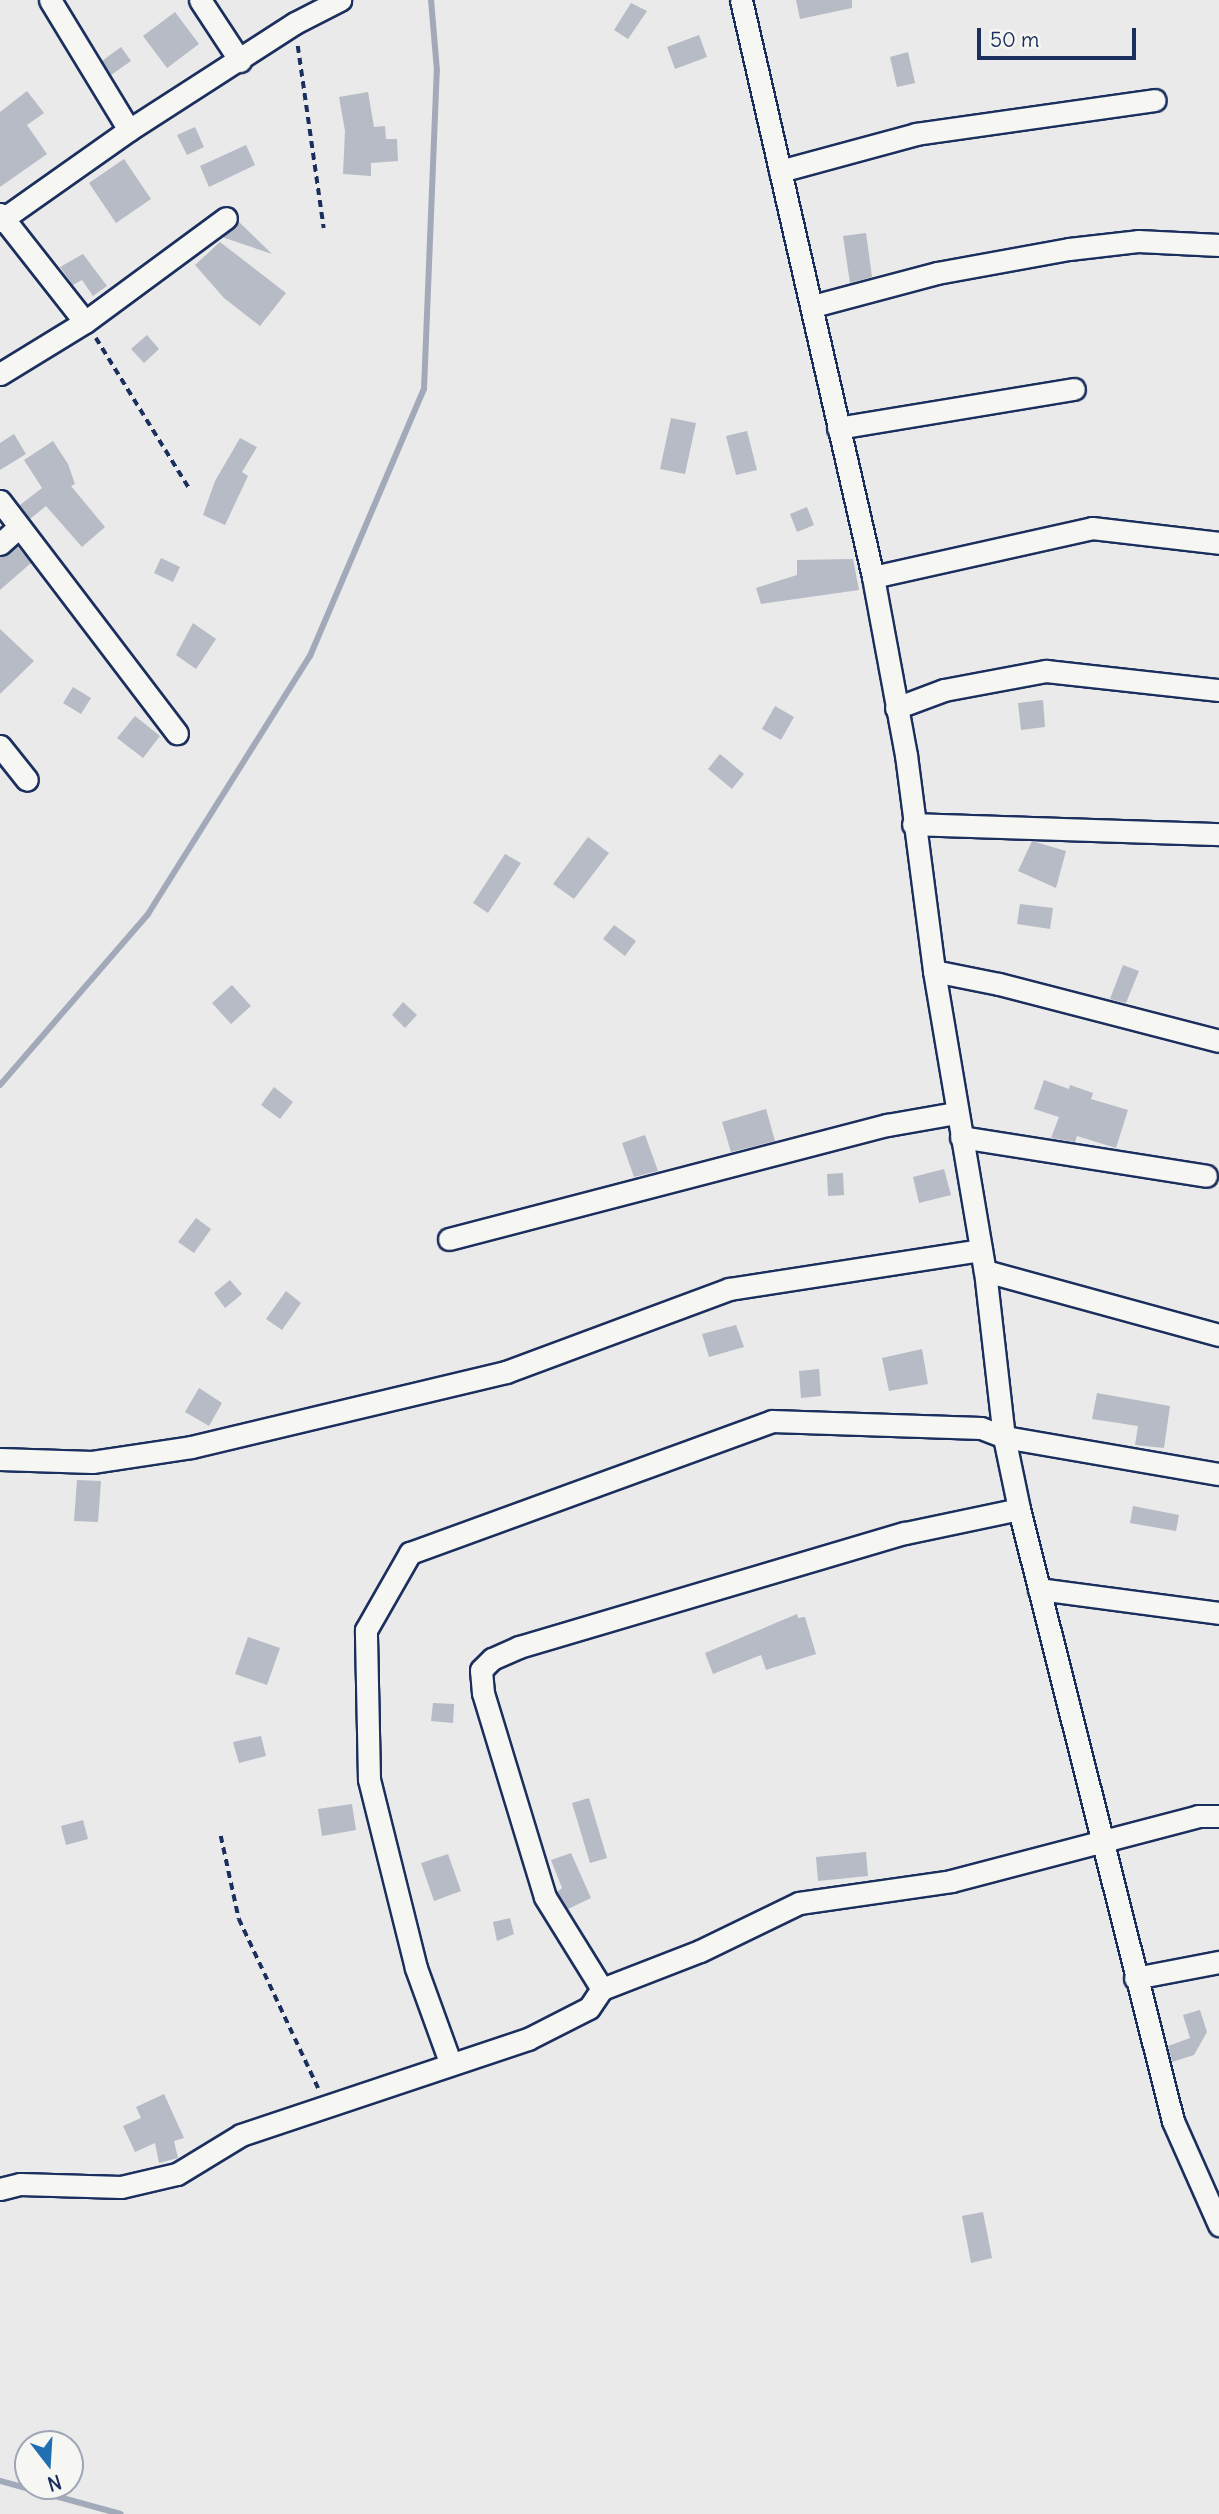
<!DOCTYPE html>
<style>
body{margin:0}
#map{position:relative;width:1219px;height:2514px;overflow:hidden;background:#e9eae9;font-family:Delius,sans-serif}
div>[style]{position:absolute}
[style*='--x']{left:calc(var(--x)*1px);top:calc(var(--y)*1px);width:calc(var(--w)*1px);rotate:calc(var(--a)*1deg)}
.stream>*{height:6px;margin:-3px;padding:0 3px;transform-origin:3px;border-radius:3px;background:#a2aaba}
.building>*{inset:0;background:#b6bbc6}
.path>*{height:3.5px;margin-top:-1.75px;transform-origin:0;background:repeating-linear-gradient(90deg,#1b2f5e 0 7px,transparent 0 12px)}
.roads{filter:drop-shadow(2px 0 #1b2f5e) drop-shadow(-2px 0 #1b2f5e) drop-shadow(0 2px #1b2f5e) drop-shadow(0 -2px #1b2f5e)}
.street>*{height:21px;margin:-10.5px;padding:0 10.5px;transform-origin:10.5px;border-radius:10.5px;background:#f6f6f2}
span{translate:-50% -50%;white-space:nowrap;text-align:center;line-height:1.15;-webkit-text-stroke:5px #f6f6f2;paint-order:stroke}
.north{position:absolute;left:14px;top:2430px;width:70px;height:70px;box-sizing:border-box;background:#f6f6f2;border:2px solid #9ea6b7;border-radius:50%;rotate:163deg;font-size:19px;font-weight:700;line-height:28px;text-align:center;color:#1b2f5e}
.north::after{content:'';display:block;margin:auto;width:24px;height:32px;background:#1f6fb2;clip-path:polygon(50% 0,100% 100%,50% 72%,0 100%)}
.scale{position:absolute;left:977px;top:28px;width:159px;height:32px;box-sizing:border-box;border:4px solid #1b2f5e;border-top:0;padding-left:9px;font-size:21px;line-height:24px;white-space:nowrap;color:#1b2f5e;-webkit-text-stroke:5px #f6f6f2;paint-order:stroke}
</style>
<div id="map">
<div class="stream">
<i style="--x:0;--y:1085;--w:226;--a:-49.1"></i>
<i style="--x:148;--y:914;--w:305;--a:-57.9"></i>
<i style="--x:310;--y:656;--w:290;--a:-66.9"></i>
<i style="--x:424;--y:389;--w:318;--a:-87.7"></i>
<i style="--x:437;--y:71;--w:71;--a:-94.8"></i>
<i style="--x:0;--y:2481;--w:125;--a:15.3"></i>
</div>
<div class="building">
<i style="clip-path:polygon(796px 0,852px 0,852px 8px,800px 19px)"></i>
<i style="clip-path:polygon(631px 3px,647px 11px,628px 39px,614px 30px)"></i>
<i style="clip-path:polygon(175px 12px,199px 44px,167px 68px,143px 36px)"></i>
<i style="clip-path:polygon(699px 35px,707px 57px,675px 69px,667px 47px)"></i>
<i style="clip-path:polygon(121px 47px,131px 61px,111px 75px,102px 61px)"></i>
<i style="clip-path:polygon(908px 52px,915px 83px,897px 87px,890px 57px)"></i>
<i style="clip-path:polygon(27px 91px,44px 113px,27px 125px,47px 154px,0 187px,0 112px)"></i>
<i style="clip-path:polygon(368px 92px,374px 127px,385px 126px,386px 139px,397px 139px,398px 161px,371px 163px,371px 176px,343px 174px,345px 131px,339px 97px)"></i>
<i style="clip-path:polygon(195px 127px,204px 147px,187px 155px,177px 135px)"></i>
<i style="clip-path:polygon(246px 145px,255px 165px,209px 187px,200px 166px)"></i>
<i style="clip-path:polygon(124px 159px,151px 199px,116px 223px,89px 183px)"></i>
<i style="clip-path:polygon(238px 221px,272px 254px,222px 237px)"></i>
<i style="clip-path:polygon(866px 233px,872px 277px,850px 283px,843px 236px)"></i>
<i style="clip-path:polygon(220px 242px,286px 293px,260px 326px,224px 298px,195px 265px)"></i>
<i style="clip-path:polygon(83px 254px,107px 286px,93px 296px,82px 280px,73px 285px,60px 267px)"></i>
<i style="clip-path:polygon(147px 335px,159px 349px,144px 363px,131px 349px)"></i>
<i style="clip-path:polygon(671px 418px,696px 423px,685px 474px,660px 469px)"></i>
<i style="clip-path:polygon(747px 431px,757px 470px,736px 475px,726px 436px)"></i>
<i style="clip-path:polygon(14px 434px,26px 454px,0 470px,0 443px)"></i>
<i style="clip-path:polygon(240px 438px,257px 447px,242px 472px,248px 476px,225px 525px,203px 515px,215px 481px)"></i>
<i style="clip-path:polygon(53px 441px,68px 464px,75px 484px,71px 486px,105px 527px,82px 547px,46px 506px,30px 519px,20px 505px,42px 488px,24px 460px)"></i>
<i style="clip-path:polygon(807px 507px,814px 525px,797px 532px,790px 514px)"></i>
<i style="clip-path:polygon(17px 546px,31px 563px,0 590px,0 557px)"></i>
<i style="clip-path:polygon(161px 558px,180px 567px,173px 582px,154px 573px)"></i>
<i style="clip-path:polygon(853px 559px,859px 590px,761px 604px,756px 588px,797px 575px,797px 560px)"></i>
<i style="clip-path:polygon(193px 623px,216px 639px,196px 669px,176px 655px)"></i>
<i style="clip-path:polygon(0 629px,34px 661px,0 694px)"></i>
<i style="clip-path:polygon(73px 687px,91px 698px,81px 714px,63px 703px)"></i>
<i style="clip-path:polygon(1043px 700px,1045px 727px,1021px 730px,1018px 703px)"></i>
<i style="clip-path:polygon(775px 706px,794px 717px,781px 740px,762px 729px)"></i>
<i style="clip-path:polygon(135px 716px,160px 736px,143px 758px,117px 738px)"></i>
<i style="clip-path:polygon(720px 754px,744px 774px,732px 789px,708px 769px)"></i>
<i style="clip-path:polygon(588px 837px,609px 853px,574px 899px,553px 884px)"></i>
<i style="clip-path:polygon(1032px 841px,1066px 851px,1056px 888px,1018px 871px)"></i>
<i style="clip-path:polygon(505px 854px,521px 863px,488px 913px,473px 903px)"></i>
<i style="clip-path:polygon(1020px 904px,1053px 908px,1050px 929px,1017px 924px)"></i>
<i style="clip-path:polygon(614px 925px,636px 941px,625px 956px,603px 939px)"></i>
<i style="clip-path:polygon(1123px 965px,1139px 971px,1126px 1003px,1110px 999px)"></i>
<i style="clip-path:polygon(232px 985px,251px 1006px,231px 1024px,212px 1003px)"></i>
<i style="clip-path:polygon(403px 1002px,417px 1015px,405px 1028px,392px 1015px)"></i>
<i style="clip-path:polygon(1044px 1080px,1069px 1089px,1070px 1085px,1093px 1093px,1091px 1099px,1128px 1110px,1116px 1148px,1077px 1136px,1075px 1142px,1051px 1138px,1059px 1117px,1034px 1109px)"></i>
<i style="clip-path:polygon(274px 1087px,293px 1102px,280px 1119px,261px 1105px)"></i>
<i style="clip-path:polygon(766px 1109px,775px 1141px,731px 1152px,722px 1122px)"></i>
<i style="clip-path:polygon(645px 1135px,658px 1171px,634px 1177px,622px 1143px)"></i>
<i style="clip-path:polygon(944px 1169px,951px 1195px,919px 1203px,913px 1177px)"></i>
<i style="clip-path:polygon(843px 1173px,844px 1195px,828px 1196px,827px 1174px)"></i>
<i style="clip-path:polygon(196px 1218px,211px 1229px,194px 1253px,178px 1242px)"></i>
<i style="clip-path:polygon(230px 1280px,242px 1294px,225px 1308px,214px 1293px)"></i>
<i style="clip-path:polygon(286px 1291px,301px 1303px,282px 1330px,266px 1319px)"></i>
<i style="clip-path:polygon(736px 1325px,744px 1347px,709px 1357px,702px 1334px)"></i>
<i style="clip-path:polygon(922px 1349px,928px 1384px,889px 1391px,882px 1358px)"></i>
<i style="clip-path:polygon(819px 1369px,821px 1396px,801px 1398px,799px 1371px)"></i>
<i style="clip-path:polygon(199px 1388px,222px 1403px,209px 1426px,185px 1412px)"></i>
<i style="clip-path:polygon(1097px 1393px,1170px 1406px,1164px 1448px,1135px 1445px,1138px 1426px,1092px 1419px)"></i>
<i style="clip-path:polygon(77px 1480px,101px 1481px,98px 1522px,74px 1521px)"></i>
<i style="clip-path:polygon(1133px 1506px,1179px 1515px,1176px 1531px,1130px 1523px)"></i>
<i style="clip-path:polygon(797px 1614px,798px 1618px,805px 1617px,816px 1654px,766px 1670px,761px 1655px,713px 1674px,705px 1653px)"></i>
<i style="clip-path:polygon(248px 1637px,280px 1648px,267px 1685px,235px 1674px)"></i>
<i style="clip-path:polygon(433px 1703px,454px 1704px,453px 1723px,431px 1721px)"></i>
<i style="clip-path:polygon(261px 1736px,266px 1756px,239px 1763px,233px 1742px)"></i>
<i style="clip-path:polygon(589px 1798px,607px 1858px,590px 1863px,572px 1803px)"></i>
<i style="clip-path:polygon(352px 1804px,356px 1830px,322px 1836px,318px 1809px)"></i>
<i style="clip-path:polygon(83px 1820px,88px 1839px,66px 1845px,61px 1826px)"></i>
<i style="clip-path:polygon(866px 1852px,868px 1876px,818px 1881px,816px 1857px)"></i>
<i style="clip-path:polygon(571px 1853px,591px 1898px,568px 1909px,557px 1892px,562px 1888px,551px 1860px)"></i>
<i style="clip-path:polygon(448px 1854px,461px 1891px,434px 1901px,421px 1863px)"></i>
<i style="clip-path:polygon(510px 1918px,514px 1934px,497px 1941px,493px 1922px)"></i>
<i style="clip-path:polygon(1200px 2010px,1207px 2032px,1194px 2055px,1172px 2062px,1168px 2046px,1190px 2038px,1183px 2015px)"></i>
<i style="clip-path:polygon(164px 2094px,184px 2138px,174px 2141px,178px 2158px,159px 2163px,155px 2143px,135px 2152px,123px 2126px,141px 2118px,136px 2107px)"></i>
<i style="clip-path:polygon(983px 2212px,992px 2258px,971px 2263px,962px 2216px)"></i>
</div>
<div class="path">
<i style="--x:298;--y:46;--w:184;--a:81.9"></i>
<i style="--x:96;--y:338;--w:176;--a:58.2"></i>
<i style="--x:221;--y:1836;--w:85;--a:77.8"></i>
<i style="--x:239;--y:1919;--w:187;--a:64.9"></i>
</div>
<div class="roads">
<div class="street">
<i style="--x:50;--y:0;--w:152;--a:58.7"></i>
<i style="--x:200;--y:0;--w:73;--a:56.7"></i>
<i style="--x:741;--y:0;--w:592;--a:77.11"></i>
<i style="--x:873;--y:577;--w:181;--a:79.5"></i>
<i style="--x:906;--y:755;--w:218;--a:82.6"></i>
<i style="--x:934;--y:971;--w:304;--a:80.4"></i>
<i style="--x:985;--y:1271;--w:167;--a:83.5"></i>
<i style="--x:1004;--y:1437;--w:74;--a:78.2"></i>
<i style="--x:1019;--y:1509;--w:631;--a:75.88"></i>
<i style="--x:1173;--y:2121;--w:114;--a:66.1"></i>
<i style="--x:780;--y:171;--w:141;--a:-15.2"></i>
<i style="--x:916;--y:134;--w:241;--a:-8.1"></i>
<i style="--x:0;--y:214;--w:137;--a:51.8"></i>
<i style="--x:0;--y:221;--w:158;--a:-35.2"></i>
<i style="--x:129;--y:130;--w:197;--a:-32.8"></i>
<i style="--x:295;--y:23;--w:51;--a:-27.1"></i>
<i style="--x:813;--y:306;--w:128;--a:-14.9"></i>
<i style="--x:937;--y:273;--w:134;--a:-10.3"></i>
<i style="--x:1069;--y:249;--w:69;--a:-6.6"></i>
<i style="--x:1138;--y:241;--w:81;--a:2.8"></i>
<i style="--x:0;--y:374;--w:100;--a:-31.5"></i>
<i style="--x:85;--y:322;--w:175;--a:-36.4"></i>
<i style="--x:838;--y:428;--w:239;--a:-9.4"></i>
<i style="--x:0;--y:501;--w:292;--a:52.7"></i>
<i style="--x:0;--y:544;--w:25;--a:-42"></i>
<i style="--x:873;--y:577;--w:224;--a:-12.6"></i>
<i style="--x:1092;--y:528;--w:128;--a:6.7"></i>
<i style="--x:896;--y:708;--w:51;--a:-20.6"></i>
<i style="--x:944;--y:690;--w:104;--a:-10.6"></i>
<i style="--x:1046;--y:671;--w:174;--a:6.3"></i>
<i style="--x:0;--y:746;--w:43;--a:51.5"></i>
<i style="--x:913;--y:824;--w:306;--a:1.9"></i>
<i style="--x:934;--y:971;--w:66;--a:11.3"></i>
<i style="--x:999;--y:984;--w:227;--a:14.5"></i>
<i style="--x:961;--y:1137;--w:248;--a:9"></i>
<i style="--x:449;--y:1239;--w:453;--a:-14.6"></i>
<i style="--x:887;--y:1125;--w:70;--a:-9.9"></i>
<i style="--x:985;--y:1271;--w:243;--a:15.3"></i>
<i style="--x:0;--y:1459;--w:92;--a:1.9"></i>
<i style="--x:92;--y:1462;--w:100;--a:-8.6"></i>
<i style="--x:191;--y:1447;--w:324;--a:-13.4"></i>
<i style="--x:506;--y:1372;--w:238;--a:-20.4"></i>
<i style="--x:729;--y:1289;--w:255;--a:-8.8"></i>
<i style="--x:1039;--y:1589;--w:182;--a:7.6"></i>
<i style="--x:1135;--y:1978;--w:86;--a:-10.8"></i>
<i style="--x:602;--y:1989;--w:108;--a:-121.8"></i>
<i style="--x:545;--y:1897;--w:213;--a:-106.9"></i>
<i style="--x:483;--y:1693;--w:23;--a:-95"></i>
<i style="--x:481;--y:1670;--w:16;--a:-45"></i>
<i style="--x:492;--y:1659;--w:30;--a:-24"></i>
<i style="--x:519;--y:1647;--w:402;--a:-16.5"></i>
<i style="--x:905;--y:1533;--w:116;--a:-11.9"></i>
<i style="--x:450;--y:2062;--w:100;--a:-109.9"></i>
<i style="--x:416;--y:1968;--w:195;--a:-104"></i>
<i style="--x:369;--y:1779;--w:149;--a:-91.2"></i>
<i style="--x:366;--y:1630;--w:89;--a:-60.3"></i>
<i style="--x:410;--y:1553;--w:385;--a:-20"></i>
<i style="--x:772;--y:1421;--w:209;--a:1.9"></i>
<i style="--x:981;--y:1428;--w:25;--a:21"></i>
<i style="--x:1004;--y:1437;--w:218;--a:9.8"></i>
<i style="--x:0;--y:2189;--w:21;--a:-14"></i>
<i style="--x:20;--y:2184;--w:101;--a:1.7"></i>
<i style="--x:121;--y:2187;--w:57;--a:-13.1"></i>
<i style="--x:177;--y:2174;--w:75;--a:-31.4"></i>
<i style="--x:241;--y:2135;--w:303;--a:-18.5"></i>
<i style="--x:528;--y:2039;--w:68;--a:-26.9"></i>
<i style="--x:589;--y:2008;--w:23;--a:-56"></i>
<i style="--x:602;--y:1989;--w:105;--a:-21.2"></i>
<i style="--x:700;--y:1951;--w:110;--a:-25.9"></i>
<i style="--x:799;--y:1903;--w:154;--a:-8.2"></i>
<i style="--x:951;--y:1881;--w:255;--a:-14.7"></i>
<i style="--x:1198;--y:1816;--w:21;--a:0"></i>
</div>
</div>
<div class="north">N</div>
<div class="scale">50 m</div>
</div>
